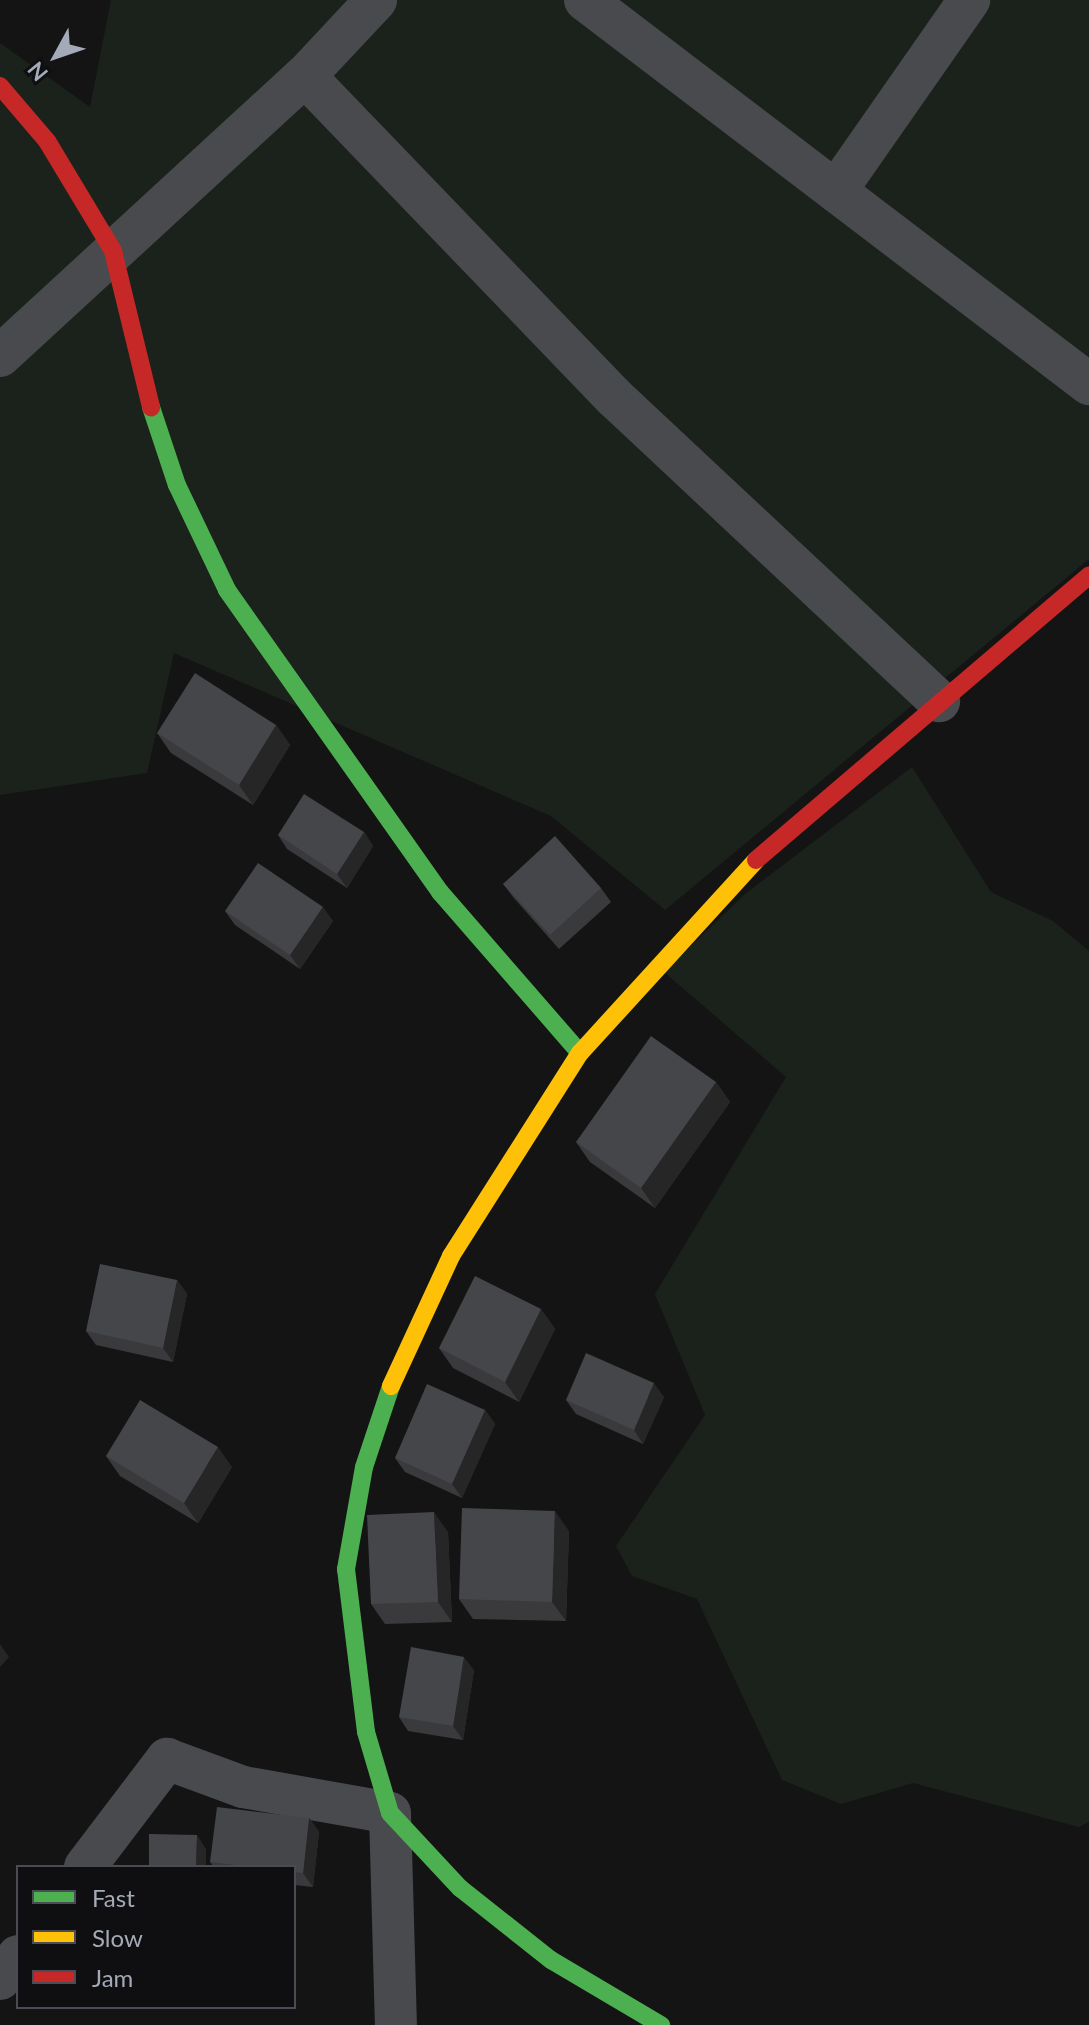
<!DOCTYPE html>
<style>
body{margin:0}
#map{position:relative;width:1089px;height:2025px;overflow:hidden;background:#141414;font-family:Lato,sans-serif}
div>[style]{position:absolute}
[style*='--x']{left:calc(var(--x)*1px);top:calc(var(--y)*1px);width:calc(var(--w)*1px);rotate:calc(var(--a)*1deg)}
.green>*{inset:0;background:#1a221b}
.street>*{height:42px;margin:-21px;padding:0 21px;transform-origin:21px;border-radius:21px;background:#484a4d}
.fast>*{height:18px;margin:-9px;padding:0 9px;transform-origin:9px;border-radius:9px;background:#4caf50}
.slow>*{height:18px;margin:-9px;padding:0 9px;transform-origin:9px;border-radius:9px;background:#ffc107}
.jam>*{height:18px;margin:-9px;padding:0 9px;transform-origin:9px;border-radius:9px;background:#c62828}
.wall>*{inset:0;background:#3a3a3d}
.shaded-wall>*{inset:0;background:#262627}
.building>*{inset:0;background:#45464a}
span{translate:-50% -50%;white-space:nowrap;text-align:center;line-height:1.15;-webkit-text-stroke:7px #0f0e10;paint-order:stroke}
.legend{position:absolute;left:16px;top:1865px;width:280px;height:144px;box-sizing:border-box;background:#0f0e10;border:2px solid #4b4c53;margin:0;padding:10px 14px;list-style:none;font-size:24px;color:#a4aab7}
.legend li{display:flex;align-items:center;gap:16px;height:40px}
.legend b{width:40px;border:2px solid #4b4c53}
.north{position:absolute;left:16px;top:16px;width:80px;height:80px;-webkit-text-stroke:6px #0f0e10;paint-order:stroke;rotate:230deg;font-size:22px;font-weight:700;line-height:32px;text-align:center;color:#a4aab7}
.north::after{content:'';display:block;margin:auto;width:28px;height:36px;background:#a4aab7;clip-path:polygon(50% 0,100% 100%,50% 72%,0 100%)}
</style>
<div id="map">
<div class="green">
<i style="clip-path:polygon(111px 0,1089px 0,1089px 559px,665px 910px,551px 816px,174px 653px,147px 773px,0 795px,0 43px,90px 107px)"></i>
<i style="clip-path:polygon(912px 767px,991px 892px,1053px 921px,1089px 951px,1089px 1822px,1079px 1827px,913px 1783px,841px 1804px,782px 1780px,697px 1599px,632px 1576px,616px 1546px,705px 1415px,655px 1294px,786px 1077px,664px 972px,745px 894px)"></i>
</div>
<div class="street">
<i style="--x:585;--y:0;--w:634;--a:37.3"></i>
<i style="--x:305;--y:76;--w:447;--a:46.1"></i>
<i style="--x:615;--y:398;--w:444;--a:43.1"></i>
<i style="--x:836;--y:191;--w:233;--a:-55.1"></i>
<i style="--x:0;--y:356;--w:414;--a:-42.6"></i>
<i style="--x:305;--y:76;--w:104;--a:-46.9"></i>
<i style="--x:85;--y:1867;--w:136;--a:-52.8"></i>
<i style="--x:167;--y:1759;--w:81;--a:20.2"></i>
<i style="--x:243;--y:1787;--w:149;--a:10"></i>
<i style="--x:390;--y:1813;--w:212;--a:88.4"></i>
<i style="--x:0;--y:1979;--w:29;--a:-52"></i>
</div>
<div class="fast">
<i style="--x:151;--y:407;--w:82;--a:71.6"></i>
<i style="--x:177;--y:485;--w:116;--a:64.5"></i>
<i style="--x:227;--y:590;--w:370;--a:54.8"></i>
<i style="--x:440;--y:892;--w:213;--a:49"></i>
<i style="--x:391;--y:1386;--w:85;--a:108.4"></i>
<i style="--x:364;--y:1467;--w:104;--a:100"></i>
<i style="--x:346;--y:1569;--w:164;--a:83"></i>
<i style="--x:366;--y:1732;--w:84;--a:73.5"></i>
<i style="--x:390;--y:1813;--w:103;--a:47"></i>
<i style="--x:460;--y:1888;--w:116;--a:38.4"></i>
<i style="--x:551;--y:1960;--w:128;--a:30.6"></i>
</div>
<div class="slow">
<i style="--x:391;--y:1386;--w:143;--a:-65.2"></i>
<i style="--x:451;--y:1256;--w:241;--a:-57.6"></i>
<i style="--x:580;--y:1053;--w:261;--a:-47.6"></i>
</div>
<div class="jam">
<i style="--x:0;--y:86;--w:72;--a:49.5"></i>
<i style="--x:47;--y:141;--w:128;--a:59"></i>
<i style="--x:113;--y:251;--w:161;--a:76.3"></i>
<i style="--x:756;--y:860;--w:438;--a:-40.5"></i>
</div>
<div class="wall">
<i style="clip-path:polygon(276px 725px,290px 745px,253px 805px,171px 753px,157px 733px)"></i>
<i style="clip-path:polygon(364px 832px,373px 846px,347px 888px,287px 849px,278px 835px)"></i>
<i style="clip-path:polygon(503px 884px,601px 888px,611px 902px,559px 949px,513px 897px)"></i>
<i style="clip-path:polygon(225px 911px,333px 921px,300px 969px,235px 925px)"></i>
<i style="clip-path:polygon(716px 1082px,730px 1102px,655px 1208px,590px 1162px,576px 1142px)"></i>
<i style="clip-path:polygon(177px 1280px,187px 1294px,173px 1362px,96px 1345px,86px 1331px)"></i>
<i style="clip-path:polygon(541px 1309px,555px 1329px,519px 1402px,453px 1368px,439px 1348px)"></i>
<i style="clip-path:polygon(664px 1397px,643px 1444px,576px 1414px,566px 1400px)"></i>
<i style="clip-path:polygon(485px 1410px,495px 1424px,462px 1498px,405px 1472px,395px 1458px)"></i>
<i style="clip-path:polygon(106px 1456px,232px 1467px,198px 1523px,120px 1476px)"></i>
<i style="clip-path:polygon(569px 1531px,566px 1621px,473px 1619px,459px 1599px)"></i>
<i style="clip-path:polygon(448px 1532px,452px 1622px,385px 1624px,371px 1604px)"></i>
<i style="clip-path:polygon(474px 1670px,463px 1740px,408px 1731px,399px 1717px)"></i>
<i style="clip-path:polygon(309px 1818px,319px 1832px,313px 1887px,294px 1885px,294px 1867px,214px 1867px,210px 1862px)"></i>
</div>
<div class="shaded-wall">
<i style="clip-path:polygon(276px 725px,290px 745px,253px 805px,239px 785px)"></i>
<i style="clip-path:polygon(364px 832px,373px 846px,347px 888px,337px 874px)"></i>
<i style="clip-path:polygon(323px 907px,333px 921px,300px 969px,290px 955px)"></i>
<i style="clip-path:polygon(716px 1082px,730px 1102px,655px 1208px,641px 1188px)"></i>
<i style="clip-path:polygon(177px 1280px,187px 1294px,173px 1362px,163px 1348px)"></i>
<i style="clip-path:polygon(541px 1309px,555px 1329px,519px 1402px,505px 1382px)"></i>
<i style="clip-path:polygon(654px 1383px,664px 1397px,643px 1444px,634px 1430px)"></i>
<i style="clip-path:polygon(485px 1410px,495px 1424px,462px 1498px,452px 1484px)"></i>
<i style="clip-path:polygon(218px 1447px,232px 1467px,198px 1523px,184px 1503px)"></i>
<i style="clip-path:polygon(555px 1511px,569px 1531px,566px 1621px,552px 1602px)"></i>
<i style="clip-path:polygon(434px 1512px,448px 1532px,452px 1622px,438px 1602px)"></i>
<i style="clip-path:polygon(0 1644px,9px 1657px,0 1667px)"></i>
<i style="clip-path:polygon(464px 1657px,474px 1670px,463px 1740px,453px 1726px)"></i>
<i style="clip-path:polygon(309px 1818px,319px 1832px,313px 1887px,303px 1873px)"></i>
<i style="clip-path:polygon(197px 1835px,206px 1849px,206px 1867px,196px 1867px)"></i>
</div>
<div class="building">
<i style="clip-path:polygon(195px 673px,276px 725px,239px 785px,157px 733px)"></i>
<i style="clip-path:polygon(304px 794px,364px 832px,337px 874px,278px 835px)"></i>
<i style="clip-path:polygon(555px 836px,601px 888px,550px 935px,503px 884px)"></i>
<i style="clip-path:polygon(258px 863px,323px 907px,290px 955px,225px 911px)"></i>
<i style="clip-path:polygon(651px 1036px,716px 1082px,641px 1188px,576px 1142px)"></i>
<i style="clip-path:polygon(100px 1264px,177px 1280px,163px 1348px,86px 1331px)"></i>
<i style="clip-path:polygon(475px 1276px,541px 1309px,505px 1382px,439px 1348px)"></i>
<i style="clip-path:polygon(586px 1353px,654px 1383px,634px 1430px,566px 1400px)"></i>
<i style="clip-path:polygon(427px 1384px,485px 1410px,452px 1484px,395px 1458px)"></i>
<i style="clip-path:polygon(140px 1400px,218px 1447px,184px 1503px,106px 1456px)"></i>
<i style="clip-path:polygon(462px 1508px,555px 1511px,552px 1602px,459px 1599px)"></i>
<i style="clip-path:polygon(434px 1512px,438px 1602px,371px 1604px,367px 1515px)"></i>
<i style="clip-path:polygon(411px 1647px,464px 1657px,453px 1726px,399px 1717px)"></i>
<i style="clip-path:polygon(217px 1807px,309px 1818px,303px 1873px,294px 1872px,294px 1867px,253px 1867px,210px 1862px)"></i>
<i style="clip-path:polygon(149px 1834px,197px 1835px,196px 1867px,149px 1867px)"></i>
</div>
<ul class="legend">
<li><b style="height:10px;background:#4caf50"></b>Fast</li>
<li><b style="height:10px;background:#ffc107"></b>Slow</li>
<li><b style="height:10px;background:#c62828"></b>Jam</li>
</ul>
<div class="north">N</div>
</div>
